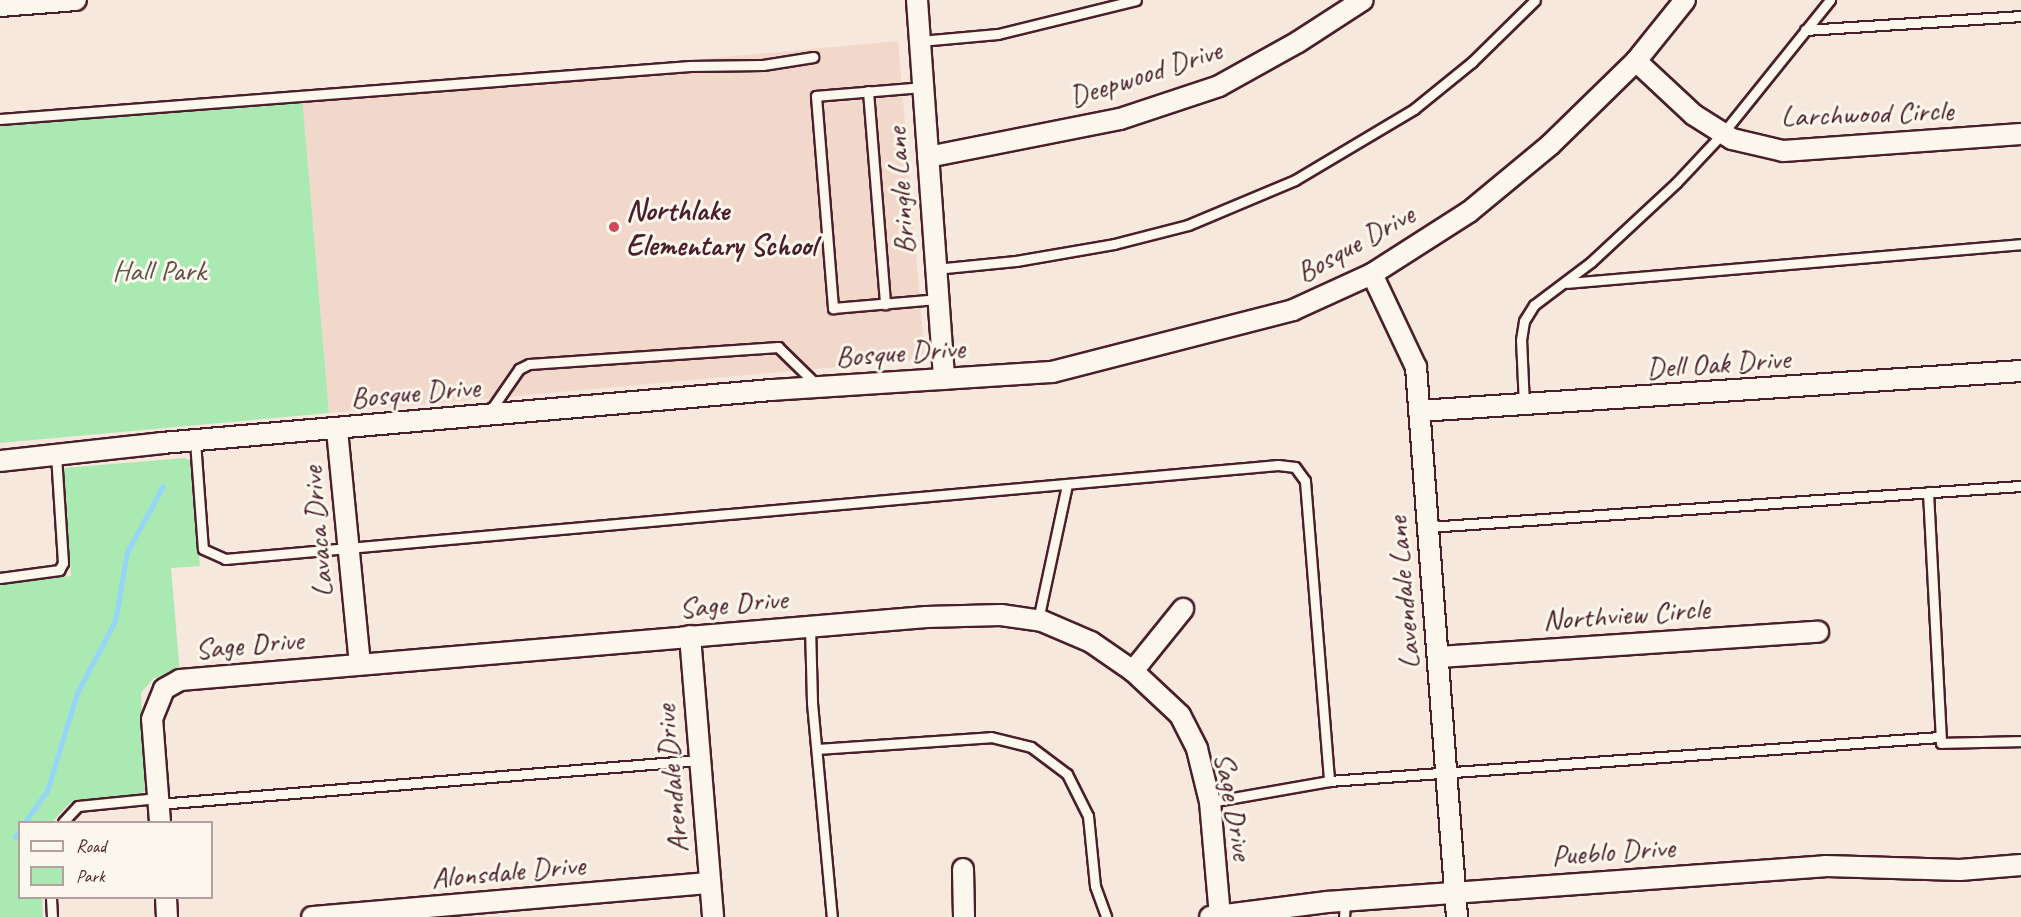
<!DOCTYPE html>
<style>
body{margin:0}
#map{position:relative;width:2021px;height:917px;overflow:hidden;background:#f7e8dd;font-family:Caveat,sans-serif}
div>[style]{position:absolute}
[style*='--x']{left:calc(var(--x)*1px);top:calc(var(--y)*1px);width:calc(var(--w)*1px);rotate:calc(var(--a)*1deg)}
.built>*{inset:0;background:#f2d7cb}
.green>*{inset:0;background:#aaeab2}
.stream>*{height:5px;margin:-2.5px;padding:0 2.5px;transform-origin:2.5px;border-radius:2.5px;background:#96d5f7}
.roads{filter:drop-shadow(2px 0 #4a1f2b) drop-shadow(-2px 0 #4a1f2b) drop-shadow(0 2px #4a1f2b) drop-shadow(0 -2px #4a1f2b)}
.lane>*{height:9px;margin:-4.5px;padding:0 4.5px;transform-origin:4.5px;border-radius:4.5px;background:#fbf7ec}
.street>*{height:20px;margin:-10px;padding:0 10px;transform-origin:10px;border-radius:10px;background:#fbf7ec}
.dots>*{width:16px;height:16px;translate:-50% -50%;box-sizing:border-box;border:3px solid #fbf7ec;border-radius:50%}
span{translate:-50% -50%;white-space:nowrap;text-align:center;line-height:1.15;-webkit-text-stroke:6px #fbf7ec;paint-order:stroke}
.street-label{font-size:30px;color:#4a1f2b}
.poi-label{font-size:30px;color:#4a1f2b;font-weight:700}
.left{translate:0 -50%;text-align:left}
.park-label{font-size:30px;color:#62524d}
.legend{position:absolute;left:18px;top:821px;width:195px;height:78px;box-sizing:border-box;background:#fbf7ec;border:2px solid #b4a19f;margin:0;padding:8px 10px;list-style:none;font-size:18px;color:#4a1f2b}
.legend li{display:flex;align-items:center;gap:12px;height:30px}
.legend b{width:30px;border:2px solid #b4a19f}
</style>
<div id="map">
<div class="built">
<i style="clip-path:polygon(898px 41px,925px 359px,329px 413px,302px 96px)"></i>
</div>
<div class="green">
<i style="clip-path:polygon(302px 95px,329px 413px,0 443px,0 123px)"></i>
<i style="clip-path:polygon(185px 458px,190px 460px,193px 478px,200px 566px,171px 568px,180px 674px,154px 678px,141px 693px,145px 791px,135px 795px,70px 803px,52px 822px,20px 822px,20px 898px,42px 898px,43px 917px,0 917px,0 584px,71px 576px,63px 468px)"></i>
</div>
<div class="stream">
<i style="--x:25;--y:822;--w:38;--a:-55"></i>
<i style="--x:47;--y:791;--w:102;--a:-73"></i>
<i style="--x:77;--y:693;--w:81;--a:-62.2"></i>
<i style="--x:115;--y:621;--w:70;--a:-80.1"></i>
<i style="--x:127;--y:552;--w:75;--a:-61.4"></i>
<i style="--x:15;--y:837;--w:9;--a:-54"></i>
</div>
<div class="roads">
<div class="lane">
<i style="--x:1805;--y:30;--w:216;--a:-3.7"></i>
<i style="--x:920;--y:41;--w:78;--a:-5.1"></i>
<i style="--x:998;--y:34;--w:142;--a:-13.8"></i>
<i style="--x:923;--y:87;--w:107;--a:175.2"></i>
<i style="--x:816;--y:96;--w:213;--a:85.4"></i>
<i style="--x:833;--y:308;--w:104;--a:-4.9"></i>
<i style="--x:868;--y:91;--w:214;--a:85.4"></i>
<i style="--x:0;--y:119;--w:692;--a:-4.39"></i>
<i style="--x:690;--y:66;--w:73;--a:-0.8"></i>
<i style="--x:763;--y:65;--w:51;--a:-9.1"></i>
<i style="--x:935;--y:269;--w:81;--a:-5.6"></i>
<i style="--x:1016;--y:261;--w:99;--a:-9.8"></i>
<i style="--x:1114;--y:244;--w:76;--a:-14.4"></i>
<i style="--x:1188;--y:225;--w:116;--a:-22.8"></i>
<i style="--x:1295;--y:180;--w:139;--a:-30.8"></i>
<i style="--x:1414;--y:109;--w:75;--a:-39"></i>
<i style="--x:1472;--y:62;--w:88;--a:-44.5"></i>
<i style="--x:1567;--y:283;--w:456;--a:-4.9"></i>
<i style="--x:1524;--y:405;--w:65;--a:-92.6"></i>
<i style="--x:1521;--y:340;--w:19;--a:-81"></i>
<i style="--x:1524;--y:321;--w:19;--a:-58"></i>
<i style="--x:1534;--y:305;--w:71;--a:-37"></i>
<i style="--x:1591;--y:262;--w:116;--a:-42.9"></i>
<i style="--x:1676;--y:183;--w:69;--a:-46.8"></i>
<i style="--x:1723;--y:133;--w:171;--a:-51.2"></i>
<i style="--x:488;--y:414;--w:55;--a:-55.4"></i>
<i style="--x:519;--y:369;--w:11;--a:-27"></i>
<i style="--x:529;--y:364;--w:250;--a:-3.9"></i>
<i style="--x:778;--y:347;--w:54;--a:44.3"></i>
<i style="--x:195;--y:441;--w:108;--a:85.8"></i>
<i style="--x:203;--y:549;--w:24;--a:24"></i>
<i style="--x:225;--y:559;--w:1057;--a:-5.1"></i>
<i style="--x:1278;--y:465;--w:17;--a:7"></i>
<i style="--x:1295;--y:467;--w:17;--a:54"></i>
<i style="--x:1305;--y:481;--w:301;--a:85.4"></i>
<i style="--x:1928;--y:492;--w:251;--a:87"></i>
<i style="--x:1941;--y:743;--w:80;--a:-1.4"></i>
<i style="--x:1428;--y:527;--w:594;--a:-3.96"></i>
<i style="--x:0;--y:578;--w:60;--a:-7.7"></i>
<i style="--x:59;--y:570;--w:8;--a:-60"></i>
<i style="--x:63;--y:563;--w:108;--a:-93.7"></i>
<i style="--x:1038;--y:620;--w:138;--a:-77.9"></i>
<i style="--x:810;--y:626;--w:77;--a:88.5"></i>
<i style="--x:812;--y:703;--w:215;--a:84.7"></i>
<i style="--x:817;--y:749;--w:174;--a:-3.9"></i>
<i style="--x:991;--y:737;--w:41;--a:14"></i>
<i style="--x:1031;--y:747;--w:45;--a:36.9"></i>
<i style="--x:1067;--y:774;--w:47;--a:63.4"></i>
<i style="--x:1088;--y:816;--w:70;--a:84.3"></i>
<i style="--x:1095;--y:886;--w:33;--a:70"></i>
<i style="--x:1210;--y:802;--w:121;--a:-10"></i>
<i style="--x:1329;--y:781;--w:613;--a:-4.12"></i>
<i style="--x:158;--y:804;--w:544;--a:-4.64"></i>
<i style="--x:63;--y:822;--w:22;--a:-47"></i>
<i style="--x:78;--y:806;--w:80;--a:-5.7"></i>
<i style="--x:51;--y:898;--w:19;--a:87"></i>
<i style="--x:1344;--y:917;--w:16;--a:-86"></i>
</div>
<div class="street">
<i style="--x:917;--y:0;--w:380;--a:85.9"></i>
<i style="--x:0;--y:6;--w:76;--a:-4.5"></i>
<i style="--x:1636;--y:61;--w:79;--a:43"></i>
<i style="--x:1694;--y:115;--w:45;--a:32.3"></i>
<i style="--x:1732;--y:139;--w:52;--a:13.2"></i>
<i style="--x:1783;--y:151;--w:239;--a:-4.1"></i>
<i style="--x:928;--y:157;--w:196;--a:-11.2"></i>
<i style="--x:1120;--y:119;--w:104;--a:-18.4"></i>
<i style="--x:1219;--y:86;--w:90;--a:-29.1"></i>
<i style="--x:1298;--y:42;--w:77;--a:-32.9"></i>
<i style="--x:1372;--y:274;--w:103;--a:64.7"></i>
<i style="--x:1416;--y:367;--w:552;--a:85.74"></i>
<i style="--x:1419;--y:411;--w:603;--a:-3.8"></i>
<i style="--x:337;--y:430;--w:235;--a:84.4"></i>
<i style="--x:0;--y:461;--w:163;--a:-6.3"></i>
<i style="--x:162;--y:443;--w:612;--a:-4.97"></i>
<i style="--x:772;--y:390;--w:281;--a:-3.7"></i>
<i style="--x:1052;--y:372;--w:249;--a:-14.4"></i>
<i style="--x:1293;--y:310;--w:87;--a:-24.5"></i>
<i style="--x:1372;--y:274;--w:115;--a:-32.6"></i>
<i style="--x:1469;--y:212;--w:105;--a:-39.6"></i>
<i style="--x:1550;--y:145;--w:120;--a:-44.3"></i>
<i style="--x:1636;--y:61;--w:78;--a:-51.2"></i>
<i style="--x:690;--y:636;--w:282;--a:85.3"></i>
<i style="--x:1438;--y:657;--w:381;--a:-3.8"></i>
<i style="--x:1133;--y:671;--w:80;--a:-51.1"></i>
<i style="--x:160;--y:822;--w:103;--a:-94.4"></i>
<i style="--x:152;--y:719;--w:32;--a:-68"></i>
<i style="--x:164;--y:689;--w:18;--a:-29"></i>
<i style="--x:180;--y:680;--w:749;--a:-4.83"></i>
<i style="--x:926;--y:617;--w:75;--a:-1.5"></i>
<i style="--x:1001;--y:615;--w:41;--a:8.3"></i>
<i style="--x:1042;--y:621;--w:53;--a:23.2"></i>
<i style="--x:1091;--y:642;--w:51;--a:34.6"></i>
<i style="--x:1133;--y:671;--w:64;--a:43.1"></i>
<i style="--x:1180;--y:715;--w:38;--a:63"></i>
<i style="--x:1197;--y:749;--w:55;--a:76.2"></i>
<i style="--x:1210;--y:802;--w:115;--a:85"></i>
<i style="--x:963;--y:869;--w:48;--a:88.8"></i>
<i style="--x:166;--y:898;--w:19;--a:87"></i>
<i style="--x:312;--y:917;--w:399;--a:-4.9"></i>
<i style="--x:1210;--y:917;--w:118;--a:-7.3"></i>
<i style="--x:1327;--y:902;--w:499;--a:-4.1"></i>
<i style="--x:1825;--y:866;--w:135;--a:1.7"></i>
<i style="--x:1960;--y:870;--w:61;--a:-4.7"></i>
</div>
</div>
<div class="dots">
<i style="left:614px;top:227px;background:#d1495b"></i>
</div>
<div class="street-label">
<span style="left:1145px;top:73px;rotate:-18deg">Deepwood Drive</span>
<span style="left:1867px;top:113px;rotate:-2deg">Larchwood Circle</span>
<span style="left:900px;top:191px;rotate:-94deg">Bringle Lane</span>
<span style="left:1355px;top:243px;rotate:-29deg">Bosque Drive</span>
<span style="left:900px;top:352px;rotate:-4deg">Bosque Drive</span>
<span style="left:1718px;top:363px;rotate:-4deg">Dell Oak Drive</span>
<span style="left:415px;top:392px;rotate:-5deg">Bosque Drive</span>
<span style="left:317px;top:532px;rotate:-95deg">Lavaca Drive</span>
<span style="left:1403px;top:593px;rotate:-95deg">Lavendale Lane</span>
<span style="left:733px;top:603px;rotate:-5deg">Sage Drive</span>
<span style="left:1626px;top:614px;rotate:-4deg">Northview Circle</span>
<span style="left:249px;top:644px;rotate:-5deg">Sage Drive</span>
<span style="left:671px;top:779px;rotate:-95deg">Arendale Drive</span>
<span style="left:1234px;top:806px;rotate:80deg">Sage Drive</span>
<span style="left:1613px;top:851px;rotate:-4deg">Pueblo Drive</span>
<span style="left:508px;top:871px;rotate:-5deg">Alonsdale Drive</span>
</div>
<div class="poi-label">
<span class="left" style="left:626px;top:227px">Northlake<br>Elementary School</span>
</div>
<div class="park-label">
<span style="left:159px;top:270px">Hall Park</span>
</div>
<ul class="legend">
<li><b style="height:8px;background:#fbf7ec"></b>Road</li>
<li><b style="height:16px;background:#aaeab2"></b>Park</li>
</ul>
</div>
